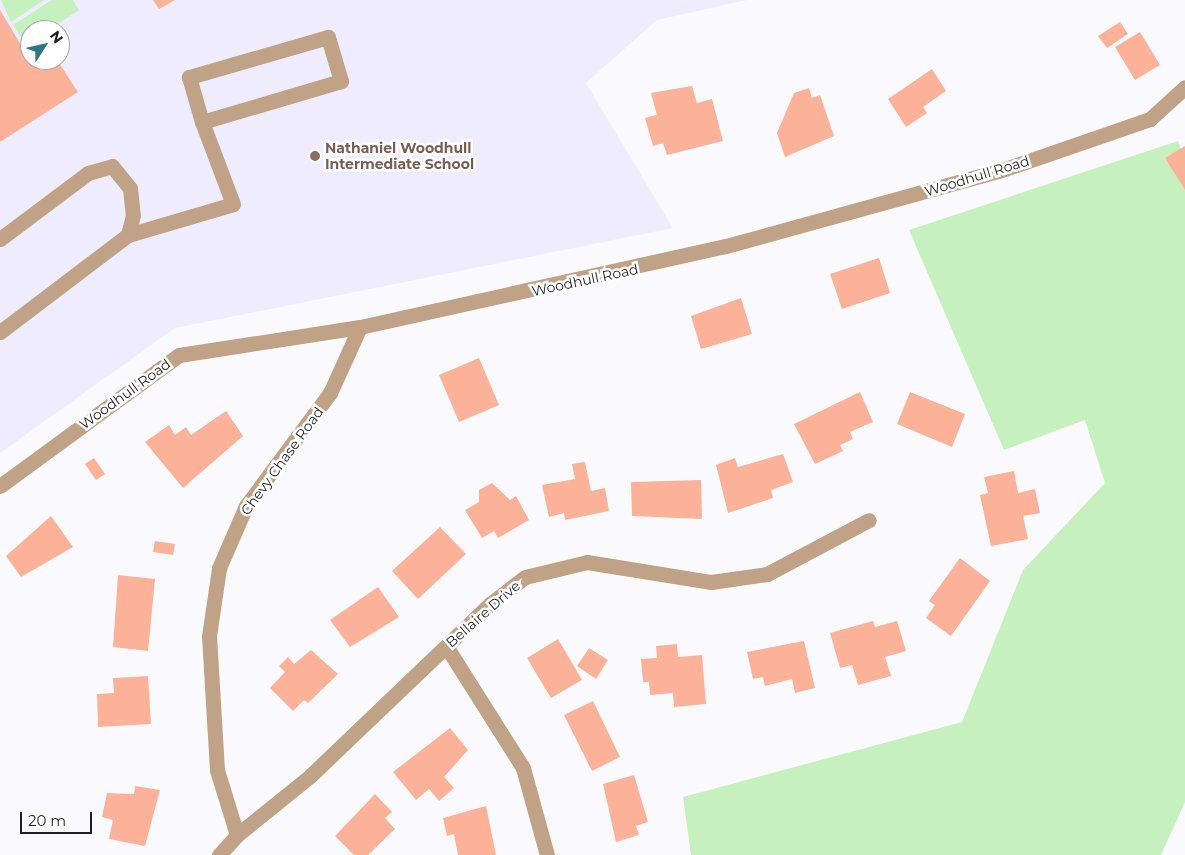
<!DOCTYPE html>
<style>
body{margin:0}
#map{position:relative;width:1185px;height:855px;overflow:hidden;background:#fafafe;font-family:Montserrat,sans-serif}
div>[style]{position:absolute}
[style*='--x']{left:calc(var(--x)*1px);top:calc(var(--y)*1px);width:calc(var(--w)*1px);rotate:calc(var(--a)*1deg)}
.built>*{inset:0;background:#eeecfe}
.green>*{inset:0;background:#c6f0be}
.building>*{inset:0;background:#fbb299}
.minor>*{height:15px;margin:-7.5px;padding:0 7.5px;transform-origin:7.5px;border-radius:7.5px;background:#c0a286}
.dots>*{width:14px;height:14px;translate:-50% -50%;box-sizing:border-box;border:2px solid #fff;border-radius:50%}
span{translate:-50% -50%;white-space:nowrap;text-align:center;line-height:1.15;-webkit-text-stroke:5px #fff;paint-order:stroke}
.education-label{font-size:14px;color:#785e54;font-weight:700}
.left{translate:0 -50%;text-align:left}
.street-label{font-size:14px;color:#201f23}
.north{position:absolute;left:20px;top:20px;width:50px;height:50px;box-sizing:border-box;background:#fff;border:1px solid #a6a5a7;border-radius:50%;rotate:55deg;font-size:14px;font-weight:700;line-height:20px;text-align:center;color:#201f23}
.north::after{content:'';display:block;margin:auto;width:18px;height:22px;background:#2f7682;clip-path:polygon(50% 0,100% 100%,50% 72%,0 100%)}
.scale{position:absolute;left:20px;top:812px;width:72px;height:22px;box-sizing:border-box;border:2px solid #201f23;border-top:0;padding-left:6px;font-size:15px;line-height:18px;white-space:nowrap;color:#201f23;-webkit-text-stroke:4px #fff;paint-order:stroke}
</style>
<div id="map">
<div class="built">
<i style="clip-path:polygon(evenodd,0 0,747px 0,657px 20px,586px 83px,673px 228px,175px 328px,0 453px,0 0,30px 30px,60px 30px,60px 60px,30px 60px,30px 30px)"></i>
</div>
<div class="green">
<i style="clip-path:polygon(1px 0,44px 0,11px 22px)"></i>
<i style="clip-path:polygon(52px 0,73px 0,79px 10px,49px 30px,30px 30px,26px 45px,13px 25px)"></i>
<i style="clip-path:polygon(1178px 141px,1185px 160px,1185px 802px,1161px 855px,691px 855px,683px 797px,962px 722px,1023px 570px,1105px 483px,1085px 420px,1004px 450px,909px 230px)"></i>
</div>
<div class="building">
<i style="clip-path:polygon(153px 0,175px 0,159px 9px)"></i>
<i style="clip-path:polygon(0 10px,30px 60px,57px 60px,78px 92px,0 142px)"></i>
<i style="clip-path:polygon(1120px 22px,1128px 34px,1107px 48px,1098px 36px)"></i>
<i style="clip-path:polygon(1140px 32px,1160px 65px,1135px 80px,1115px 47px)"></i>
<i style="clip-path:polygon(932px 69px,946px 91px,923px 107px,927px 113px,906px 127px,888px 99px)"></i>
<i style="clip-path:polygon(692px 86px,697px 103px,712px 99px,723px 141px,667px 155px,663px 143px,653px 146px,645px 118px,657px 115px,651px 93px)"></i>
<i style="clip-path:polygon(809px 88px,812px 98px,820px 95px,834px 136px,785px 157px,777px 133px,794px 93px)"></i>
<i style="clip-path:polygon(1185px 146px,1185px 190px,1165px 158px)"></i>
<i style="clip-path:polygon(879px 258px,890px 293px,842px 309px,830px 274px)"></i>
<i style="clip-path:polygon(741px 298px,752px 334px,701px 349px,691px 316px)"></i>
<i style="clip-path:polygon(479px 358px,499px 405px,459px 422px,439px 375px)"></i>
<i style="clip-path:polygon(860px 392px,873px 422px,850px 432px,853px 439px,840px 445px,843px 451px,815px 464px,794px 424px)"></i>
<i style="clip-path:polygon(910px 392px,965px 414px,952px 447px,897px 424px)"></i>
<i style="clip-path:polygon(226px 411px,243px 436px,183px 488px,145px 442px,169px 425px,175px 435px,186px 427px,191px 435px)"></i>
<i style="clip-path:polygon(783px 454px,793px 482px,771px 490px,773px 498px,728px 513px,716px 465px,735px 458px,738px 467px)"></i>
<i style="clip-path:polygon(94px 458px,105px 474px,96px 480px,85px 464px)"></i>
<i style="clip-path:polygon(585px 462px,591px 491px,605px 488px,609px 511px,565px 520px,564px 513px,549px 517px,542px 485px,575px 479px,572px 464px)"></i>
<i style="clip-path:polygon(1014px 471px,1018px 493px,1035px 489px,1040px 513px,1023px 516px,1028px 539px,991px 546px,980px 495px,988px 493px,984px 477px)"></i>
<i style="clip-path:polygon(701px 480px,702px 519px,632px 516px,631px 482px)"></i>
<i style="clip-path:polygon(492px 483px,510px 500px,516px 496px,529px 520px,498px 538px,494px 531px,482px 538px,465px 510px,479px 502px,479px 490px)"></i>
<i style="clip-path:polygon(51px 516px,73px 547px,21px 577px,6px 556px)"></i>
<i style="clip-path:polygon(440px 527px,466px 554px,418px 599px,392px 571px)"></i>
<i style="clip-path:polygon(155px 541px,175px 544px,173px 555px,153px 552px)"></i>
<i style="clip-path:polygon(960px 558px,990px 581px,951px 636px,926px 618px,935px 605px,929px 601px)"></i>
<i style="clip-path:polygon(118px 575px,155px 579px,148px 651px,113px 647px)"></i>
<i style="clip-path:polygon(378px 587px,399px 617px,350px 647px,330px 620px)"></i>
<i style="clip-path:polygon(873px 621px,875px 627px,897px 621px,906px 651px,885px 657px,891px 676px,858px 685px,852px 665px,840px 668px,830px 633px)"></i>
<i style="clip-path:polygon(558px 639px,582px 680px,551px 698px,527px 658px)"></i>
<i style="clip-path:polygon(804px 641px,815px 688px,795px 693px,792px 679px,765px 686px,763px 677px,753px 679px,747px 652px)"></i>
<i style="clip-path:polygon(677px 644px,678px 657px,702px 655px,706px 704px,674px 707px,673px 693px,650px 695px,649px 682px,643px 682px,641px 659px,657px 658px,656px 646px)"></i>
<i style="clip-path:polygon(589px 648px,608px 660px,596px 679px,577px 666px)"></i>
<i style="clip-path:polygon(311px 650px,338px 674px,308px 703px,304px 700px,293px 711px,270px 688px,285px 672px,279px 666px,288px 657px,294px 664px)"></i>
<i style="clip-path:polygon(148px 676px,151px 724px,98px 727px,97px 694px,114px 693px,113px 678px)"></i>
<i style="clip-path:polygon(593px 701px,620px 757px,592px 771px,564px 715px)"></i>
<i style="clip-path:polygon(450px 728px,468px 750px,444px 777px,454px 788px,439px 801px,429px 789px,416px 800px,393px 772px)"></i>
<i style="clip-path:polygon(634px 775px,648px 822px,636px 826px,639px 835px,616px 842px,603px 784px)"></i>
<i style="clip-path:polygon(135px 786px,160px 790px,145px 846px,109px 839px,113px 820px,102px 817px,107px 793px,134px 794px)"></i>
<i style="clip-path:polygon(375px 794px,392px 812px,385px 818px,395px 829px,368px 855px,354px 855px,335px 836px)"></i>
<i style="clip-path:polygon(486px 806px,496px 855px,458px 855px,454px 834px,447px 836px,443px 818px)"></i>
</div>
<div class="minor">
<i style="--x:0;--y:239;--w:110;--a:-36.9"></i>
<i style="--x:88;--y:173;--w:25;--a:-16"></i>
<i style="--x:112;--y:166;--w:28;--a:51"></i>
<i style="--x:130;--y:188;--w:27;--a:84"></i>
<i style="--x:133;--y:215;--w:21;--a:104"></i>
<i style="--x:0;--y:332;--w:161;--a:-37.2"></i>
<i style="--x:128;--y:235;--w:109;--a:-16.4"></i>
<i style="--x:233;--y:204;--w:88;--a:-110.7"></i>
<i style="--x:202;--y:122;--w:145;--a:-16.4"></i>
<i style="--x:341;--y:81;--w:46;--a:-106.5"></i>
<i style="--x:328;--y:37;--w:145;--a:163.9"></i>
<i style="--x:189;--y:77;--w:47;--a:73.9"></i>
<i style="--x:0;--y:486;--w:222;--a:-36.2"></i>
<i style="--x:179;--y:355;--w:183;--a:-8.8"></i>
<i style="--x:360;--y:327;--w:375;--a:-12.5"></i>
<i style="--x:726;--y:246;--w:283;--a:-15.4"></i>
<i style="--x:999;--y:171;--w:160;--a:-19"></i>
<i style="--x:1150;--y:119;--w:47;--a:-42.4"></i>
<i style="--x:446;--y:646;--w:144;--a:57.7"></i>
<i style="--x:523;--y:768;--w:90;--a:74.6"></i>
<i style="--x:237;--y:835;--w:68;--a:-107.1"></i>
<i style="--x:217;--y:770;--w:134;--a:-93.4"></i>
<i style="--x:209;--y:636;--w:69;--a:-81.6"></i>
<i style="--x:219;--y:568;--w:68;--a:-66.5"></i>
<i style="--x:246;--y:506;--w:141;--a:-53.4"></i>
<i style="--x:330;--y:393;--w:72;--a:-65.6"></i>
<i style="--x:219;--y:855;--w:27;--a:-48"></i>
<i style="--x:237;--y:835;--w:94;--a:-38.9"></i>
<i style="--x:310;--y:776;--w:249;--a:-43.7"></i>
<i style="--x:490;--y:604;--w:44;--a:-37.6"></i>
<i style="--x:525;--y:577;--w:64;--a:-13.6"></i>
<i style="--x:587;--y:562;--w:126;--a:9.2"></i>
<i style="--x:711;--y:582;--w:57;--a:-8.1"></i>
<i style="--x:767;--y:574;--w:115;--a:-27.9"></i>
</div>
<div class="dots">
<i style="left:315px;top:156px;background:#8d6e63"></i>
</div>
<div class="education-label">
<span class="left" style="left:325px;top:156px">Nathaniel Woodhull<br>Intermediate School</span>
</div>
<div class="street-label">
<span style="left:977px;top:176px;rotate:-17deg">Woodhull Road</span>
<span style="left:585px;top:280px;rotate:-12deg">Woodhull Road</span>
<span style="left:125px;top:394px;rotate:-36deg">Woodhull Road</span>
<span style="left:282px;top:461px;rotate:-54deg">Chevy Chase Road</span>
<span style="left:483px;top:614px;rotate:-41deg">Bellaire Drive</span>
</div>
<div class="north">N</div>
<div class="scale">20 m</div>
</div>
